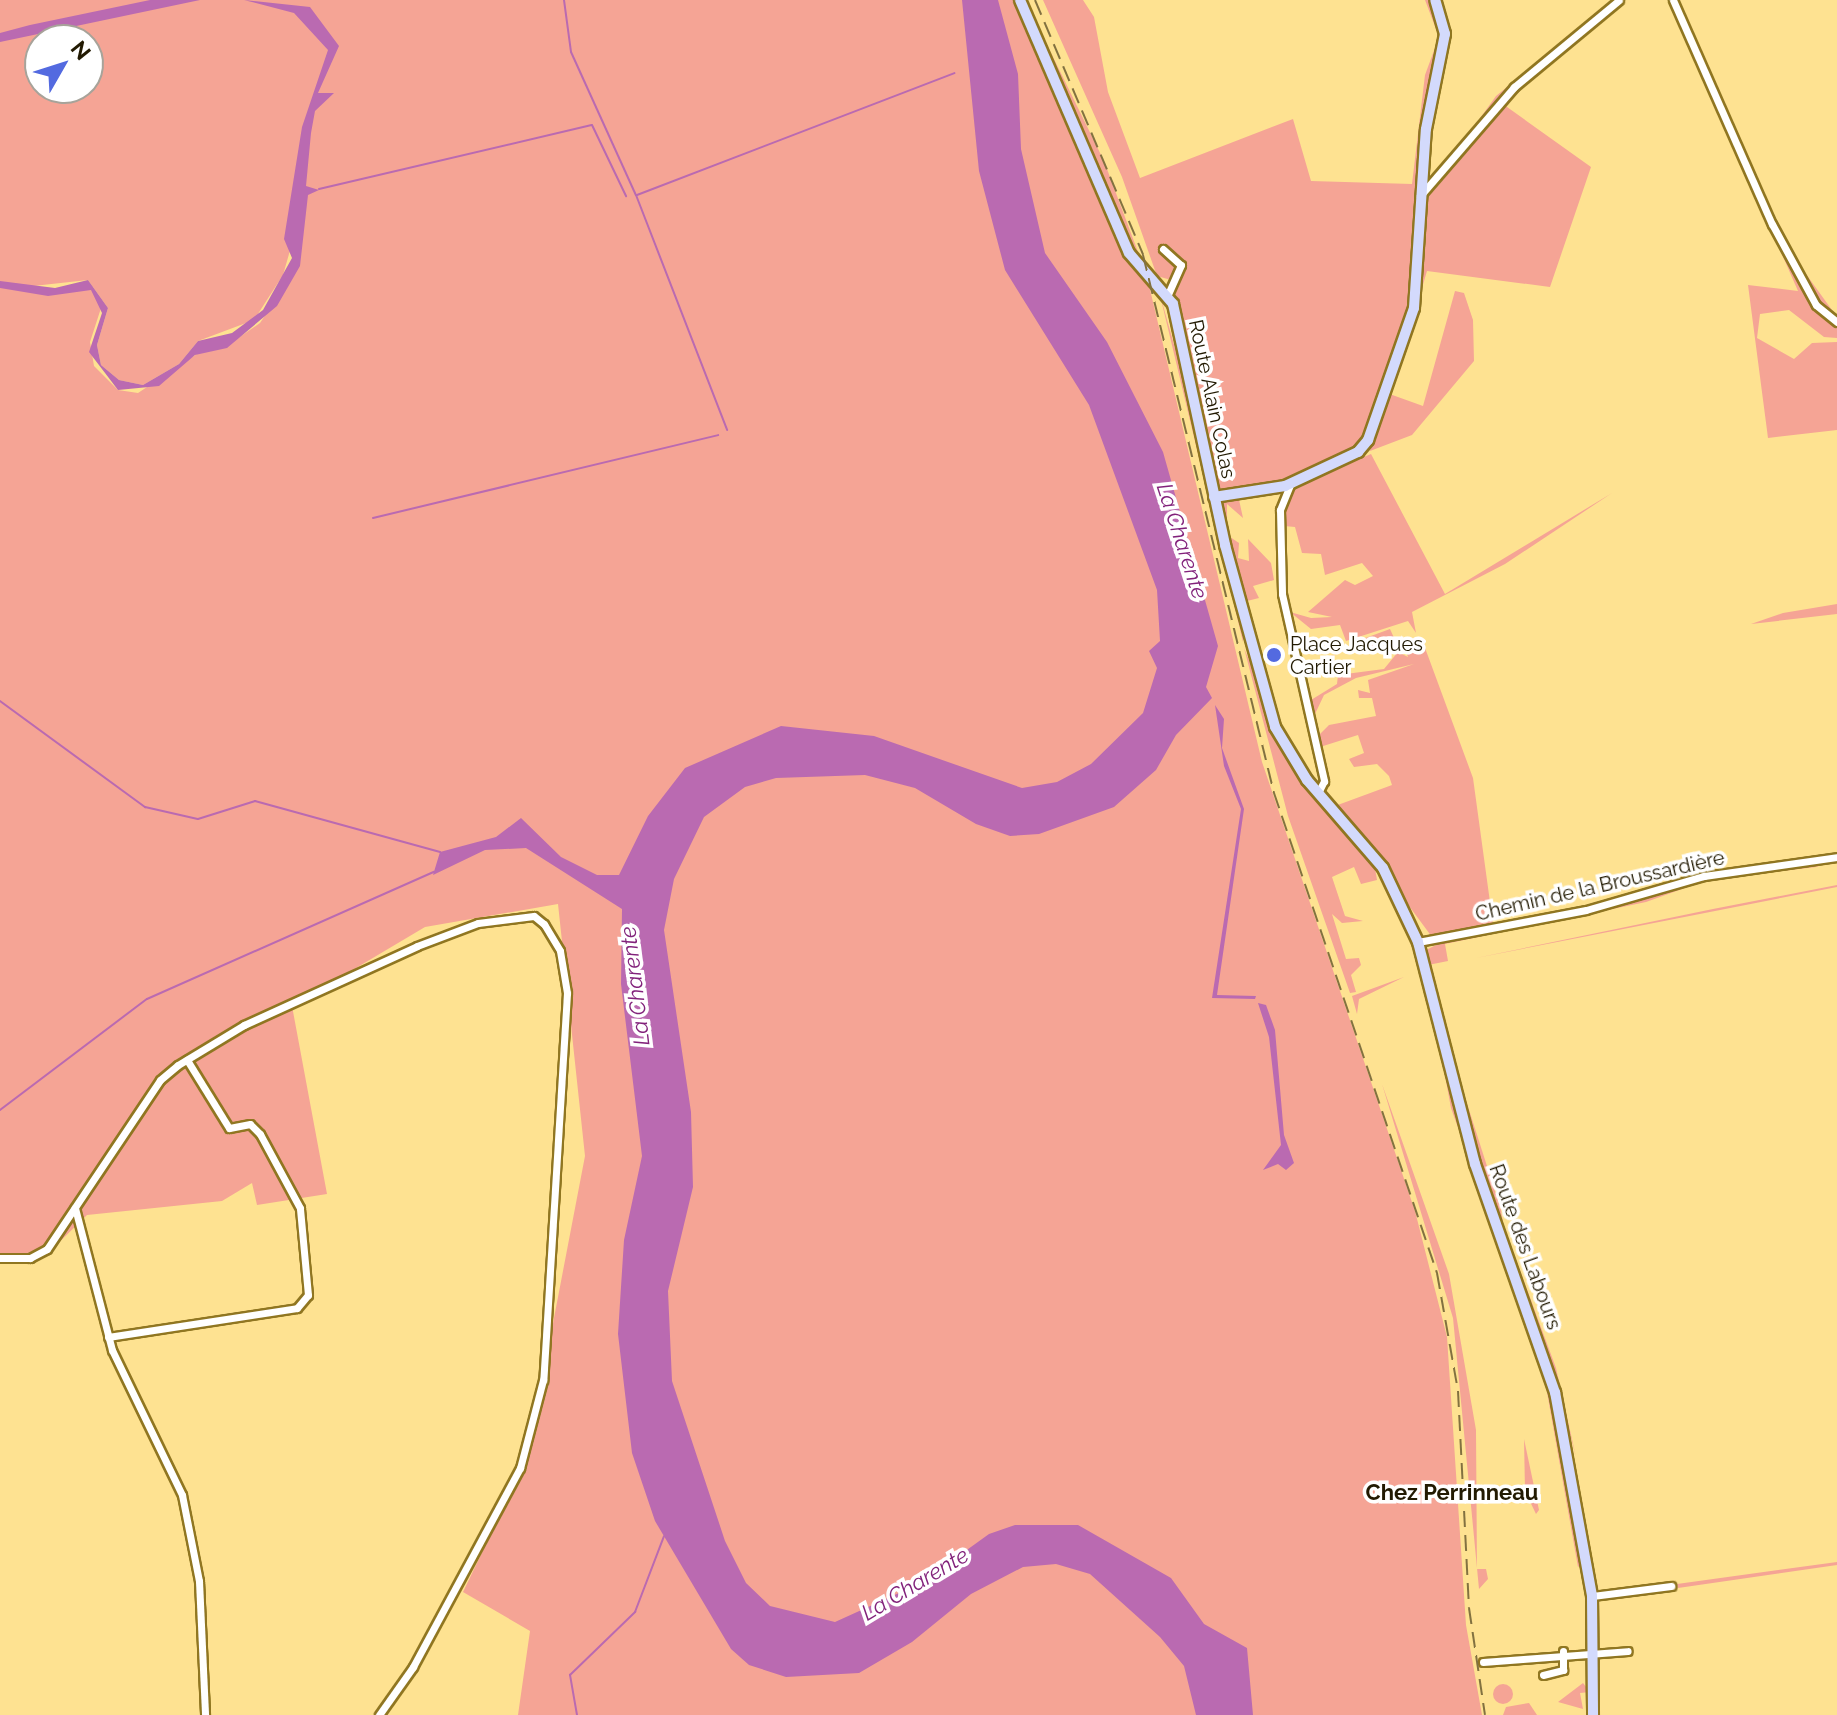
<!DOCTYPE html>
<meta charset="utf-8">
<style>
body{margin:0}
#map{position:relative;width:1837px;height:1715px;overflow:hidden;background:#fee291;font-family:Raleway,sans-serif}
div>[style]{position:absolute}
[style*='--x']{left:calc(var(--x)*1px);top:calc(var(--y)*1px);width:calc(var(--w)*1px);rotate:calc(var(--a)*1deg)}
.green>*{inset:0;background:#f5a495}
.round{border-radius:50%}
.water>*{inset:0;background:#ba6ab1}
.stream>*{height:2px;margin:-1px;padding:0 1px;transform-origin:1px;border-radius:1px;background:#ba6ab1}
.roads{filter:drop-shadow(2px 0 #907621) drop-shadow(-2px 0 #907621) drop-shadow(0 2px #907621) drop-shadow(0 -2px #907621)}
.street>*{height:7px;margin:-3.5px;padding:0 3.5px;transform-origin:3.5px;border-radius:3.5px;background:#fff}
.secondary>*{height:10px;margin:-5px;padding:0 5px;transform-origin:5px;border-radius:5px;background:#d3dafc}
.rail>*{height:2px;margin-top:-1px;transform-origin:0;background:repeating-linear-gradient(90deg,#827140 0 16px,transparent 0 24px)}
.dots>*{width:22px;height:22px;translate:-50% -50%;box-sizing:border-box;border:4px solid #fff;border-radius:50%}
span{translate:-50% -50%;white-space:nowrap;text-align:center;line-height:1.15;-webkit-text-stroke:7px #fff;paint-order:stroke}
.street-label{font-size:20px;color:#221a02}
.poi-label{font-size:20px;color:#221a02}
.left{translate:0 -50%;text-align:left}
.water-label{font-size:22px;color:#82227b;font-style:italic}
.neighbourhood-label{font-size:22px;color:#221a02;font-weight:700}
.north{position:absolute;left:24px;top:24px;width:80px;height:80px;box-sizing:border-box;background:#fff;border:2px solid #a7a39a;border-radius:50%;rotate:51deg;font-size:22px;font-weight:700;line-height:32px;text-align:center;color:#221a02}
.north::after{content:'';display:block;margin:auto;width:28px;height:36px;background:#536ae0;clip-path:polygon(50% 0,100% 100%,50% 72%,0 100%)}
</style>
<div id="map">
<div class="green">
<i style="clip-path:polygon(evenodd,0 0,1018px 0,1126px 256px,1148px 281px,1262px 762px,1415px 1211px,1447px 1337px,1466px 1625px,1482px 1715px,518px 1715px,530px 1631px,463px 1592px,527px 1459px,585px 1156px,558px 904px,425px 927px,292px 1006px,327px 1194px,257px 1205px,252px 1183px,222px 1201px,87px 1215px,43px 1258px,0 1264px,0 0,40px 40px,88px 40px,88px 88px,40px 88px,40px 40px,0 0,301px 239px,299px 265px,260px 323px,228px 345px,212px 344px,138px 393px,118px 390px,94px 366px,90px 342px,102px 305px,92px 286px,58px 290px,24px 287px,88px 280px,108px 308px,97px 345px,101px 365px,119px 380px,143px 385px,179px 364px,198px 341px,254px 320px,283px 275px,293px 240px,301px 239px)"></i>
<i style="clip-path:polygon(1025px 0,1104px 161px,1144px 268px,1138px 262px)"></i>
<i style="clip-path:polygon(1043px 0,1083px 0,1094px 17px,1108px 92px,1140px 178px,1293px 119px,1311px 181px,1412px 184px,1425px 75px,1439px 37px,1425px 0,1432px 0,1441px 20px,1438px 64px,1409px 314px,1360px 446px,1290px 482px,1221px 494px,1174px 293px,1178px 282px,1157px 276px,1122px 177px)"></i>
<i style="clip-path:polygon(1613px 0,1497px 100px,1448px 163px,1496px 96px)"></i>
<i style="clip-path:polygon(1500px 102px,1591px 167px,1550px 287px,1427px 271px,1408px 336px,1424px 202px)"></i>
<i style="clip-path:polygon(1767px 220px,1837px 317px,1817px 308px,1837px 325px,1837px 338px,1824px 337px,1789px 310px,1760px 314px,1757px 338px,1794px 359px,1812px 343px,1837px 342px,1837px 430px,1768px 438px,1748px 285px,1798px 291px)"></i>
<i style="clip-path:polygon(1159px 291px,1218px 502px,1238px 495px,1243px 518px,1227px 504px,1227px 535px,1239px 543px,1238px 558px,1249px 561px,1248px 539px,1271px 563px,1274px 580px,1253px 586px,1259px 598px,1243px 602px,1243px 642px)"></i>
<i style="clip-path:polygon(1455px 291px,1464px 293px,1473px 320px,1474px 361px,1412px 435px,1370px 451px,1384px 392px,1423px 406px)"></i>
<i style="clip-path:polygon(1371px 454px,1445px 594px,1612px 493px,1505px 564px,1412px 612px,1416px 633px,1408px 621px,1346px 641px,1340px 625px,1311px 629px,1290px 612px,1311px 618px,1332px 617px,1308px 612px,1345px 580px,1355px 585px,1373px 576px,1362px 563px,1325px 575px,1321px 554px,1302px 553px,1295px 527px,1284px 526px,1284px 499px,1295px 485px)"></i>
<i style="clip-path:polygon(1837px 604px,1837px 614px,1751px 624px,1783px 613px)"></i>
<i style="clip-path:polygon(1390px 629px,1395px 640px,1365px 652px,1360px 640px)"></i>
<i style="clip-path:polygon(1421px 637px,1473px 778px,1493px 924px,1432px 937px,1335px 806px,1392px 785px,1389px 776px,1377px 764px,1354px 767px,1349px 759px,1364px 753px,1358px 735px,1320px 747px,1318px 736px,1329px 725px,1376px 716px,1372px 698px,1359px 698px,1358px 690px,1370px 693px,1368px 680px,1414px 664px,1356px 678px,1324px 695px,1315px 714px,1311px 700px,1337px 684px,1338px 675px,1384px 669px,1398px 652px,1408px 657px,1403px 641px)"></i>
<i style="clip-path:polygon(1244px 648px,1291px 764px,1374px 862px,1377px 880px,1361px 884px,1354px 867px,1332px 877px,1345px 916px,1363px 921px,1342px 923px,1332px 914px,1346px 959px,1359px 958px,1361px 965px,1351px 975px,1356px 992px,1350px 993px,1288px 816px)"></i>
<i style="clip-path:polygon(1337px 654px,1308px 668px,1307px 677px,1304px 665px)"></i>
<i style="clip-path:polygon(1837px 859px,1816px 867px,1707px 880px,1646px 902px,1445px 944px,1448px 961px,1428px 965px,1424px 951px,1444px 941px,1689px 882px)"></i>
<i style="clip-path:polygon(1837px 885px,1837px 887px,1476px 958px,1713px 909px)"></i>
<i style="clip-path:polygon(1404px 977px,1359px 999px,1357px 1014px,1352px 996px)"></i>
<i style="clip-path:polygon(1435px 1022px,1547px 1376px,1584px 1561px,1578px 1567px,1542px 1364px,1451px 1108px)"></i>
<i style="clip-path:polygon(1382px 1084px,1449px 1274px,1476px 1430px,1477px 1569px,1486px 1569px,1488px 1579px,1479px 1589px,1453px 1318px)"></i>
<i style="clip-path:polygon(1463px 1091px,1501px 1210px,1503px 1224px,1479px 1168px)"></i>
<i style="clip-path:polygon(1504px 1227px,1556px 1368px,1576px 1457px,1554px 1373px)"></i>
<i style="clip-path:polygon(1524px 1439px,1539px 1510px,1536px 1514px,1525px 1491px)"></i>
<i style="clip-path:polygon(1837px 1562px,1837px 1565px,1678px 1588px,1677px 1584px)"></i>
<i style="clip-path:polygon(1583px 1683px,1590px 1692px,1580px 1693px,1583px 1709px,1558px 1702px)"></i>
<i class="round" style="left:1493px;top:1684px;width:20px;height:20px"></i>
<i style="clip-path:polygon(1529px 1703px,1537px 1715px,1503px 1715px,1506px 1707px)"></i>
</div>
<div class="water">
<i style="clip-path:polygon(150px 0,200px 0,0 42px,0 33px,30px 25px)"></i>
<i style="clip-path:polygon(244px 0,310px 7px,339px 46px,318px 93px,334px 93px,315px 111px,311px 133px,306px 186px,319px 190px,308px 195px,300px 266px,277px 306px,227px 348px,195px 355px,159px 386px,118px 390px,89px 352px,102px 313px,91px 290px,48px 296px,0 288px,0 281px,55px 288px,88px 280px,108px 308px,97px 345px,101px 365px,119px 380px,143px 385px,179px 364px,198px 341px,232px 333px,263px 310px,292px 258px,284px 239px,302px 127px,328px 50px,294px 13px)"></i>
<i style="clip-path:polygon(962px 0,998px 0,1018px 74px,1021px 149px,1045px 253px,1107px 342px,1163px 452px,1218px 646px,1206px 687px,1212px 698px,1176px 735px,1156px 770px,1114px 807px,1039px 834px,1010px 836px,976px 824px,915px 788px,865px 775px,776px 778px,745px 787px,704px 817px,674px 879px,664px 930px,691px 1112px,693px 1187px,668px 1291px,672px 1381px,725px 1541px,746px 1583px,770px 1606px,835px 1622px,921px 1583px,989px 1534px,1015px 1525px,1078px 1525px,1171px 1578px,1204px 1624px,1247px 1648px,1253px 1715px,1196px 1715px,1184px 1666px,1160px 1637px,1090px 1574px,1056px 1564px,1023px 1567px,971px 1594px,912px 1642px,859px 1673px,786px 1677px,749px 1665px,731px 1649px,655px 1521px,632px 1453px,618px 1334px,624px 1240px,642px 1156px,621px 984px,622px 909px,526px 848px,485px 850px,433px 875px,440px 852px,496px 837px,521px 818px,561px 857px,597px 875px,619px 875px,648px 816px,685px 768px,781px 726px,874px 736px,1022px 788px,1057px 782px,1091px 764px,1143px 713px,1157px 668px,1149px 651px,1160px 641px,1157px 590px,1089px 405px,1005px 270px,979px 171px)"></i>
<i style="clip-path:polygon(1215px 705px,1224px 719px,1222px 748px,1244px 809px,1217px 995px,1256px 996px,1255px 999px,1212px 998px,1241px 809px,1224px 766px)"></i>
<i style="clip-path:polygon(1258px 1003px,1266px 1005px,1275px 1030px,1284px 1135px,1294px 1163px,1286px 1170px,1278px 1164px,1263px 1170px,1281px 1145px,1269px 1037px)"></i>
</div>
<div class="stream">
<i style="--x:564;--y:0;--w:52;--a:82.3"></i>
<i style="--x:571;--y:52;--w:157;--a:65.6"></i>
<i style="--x:636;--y:195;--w:252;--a:68.8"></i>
<i style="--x:319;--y:189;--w:280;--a:-13.2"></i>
<i style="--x:592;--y:125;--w:79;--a:64.4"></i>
<i style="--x:637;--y:195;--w:340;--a:-21"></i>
<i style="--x:373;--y:518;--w:355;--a:-13.5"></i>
<i style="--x:0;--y:701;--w:180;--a:36.2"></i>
<i style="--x:145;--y:807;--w:54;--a:12.8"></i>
<i style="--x:198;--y:819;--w:60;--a:-17.5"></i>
<i style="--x:255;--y:801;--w:192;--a:15.4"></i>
<i style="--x:0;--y:1110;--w:184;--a:-37.1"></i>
<i style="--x:147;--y:999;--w:314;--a:-23.9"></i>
<i style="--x:577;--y:1715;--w:41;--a:-99.9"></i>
<i style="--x:570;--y:1675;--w:91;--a:-44.1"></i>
<i style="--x:635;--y:1612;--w:81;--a:-69.1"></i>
</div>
<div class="roads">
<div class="street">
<i style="--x:1673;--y:0;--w:245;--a:66.2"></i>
<i style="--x:1772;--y:224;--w:92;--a:61.5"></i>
<i style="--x:1816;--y:305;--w:27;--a:39"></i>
<i style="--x:1420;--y:196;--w:144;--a:-49.2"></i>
<i style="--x:1514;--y:87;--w:136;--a:-39.6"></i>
<i style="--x:1163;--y:249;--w:24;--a:42"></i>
<i style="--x:1181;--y:265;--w:32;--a:114"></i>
<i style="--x:1290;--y:485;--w:27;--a:112"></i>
<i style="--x:1280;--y:510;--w:84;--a:88.6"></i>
<i style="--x:1282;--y:594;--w:192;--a:77.3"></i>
<i style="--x:1324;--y:781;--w:13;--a:117"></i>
<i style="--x:1418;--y:942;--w:171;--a:-10.8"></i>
<i style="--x:1586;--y:910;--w:123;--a:-16.1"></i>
<i style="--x:1704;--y:876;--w:134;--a:-8.1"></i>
<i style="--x:75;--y:1208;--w:147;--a:75.4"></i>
<i style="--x:112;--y:1350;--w:161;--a:64.2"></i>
<i style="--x:182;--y:1495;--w:88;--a:78.8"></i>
<i style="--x:199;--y:1581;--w:134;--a:87.4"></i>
<i style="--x:0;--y:1258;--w:30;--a:0"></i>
<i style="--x:30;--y:1258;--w:19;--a:-28"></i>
<i style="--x:47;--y:1249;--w:203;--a:-56.2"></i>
<i style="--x:160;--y:1080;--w:23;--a:-40"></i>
<i style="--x:178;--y:1065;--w:77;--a:-31.2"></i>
<i style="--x:244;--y:1025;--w:190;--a:-24.5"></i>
<i style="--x:417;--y:946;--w:65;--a:-20.7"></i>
<i style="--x:478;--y:923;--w:56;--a:-7.1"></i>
<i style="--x:534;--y:916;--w:13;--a:39"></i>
<i style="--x:544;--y:924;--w:31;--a:59"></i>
<i style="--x:560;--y:951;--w:43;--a:80.5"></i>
<i style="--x:567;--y:993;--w:388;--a:93.5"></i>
<i style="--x:543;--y:1380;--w:91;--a:104.6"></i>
<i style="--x:520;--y:1468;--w:226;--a:118.3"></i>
<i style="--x:413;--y:1667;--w:59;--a:125.3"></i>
<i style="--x:108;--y:1337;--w:191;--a:-8.7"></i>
<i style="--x:297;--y:1308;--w:17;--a:-50"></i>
<i style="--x:308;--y:1295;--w:87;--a:-95.3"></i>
<i style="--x:300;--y:1208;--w:84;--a:-118.4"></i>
<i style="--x:260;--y:1134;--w:14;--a:-135"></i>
<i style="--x:250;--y:1124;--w:21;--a:169"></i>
<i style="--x:229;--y:1128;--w:80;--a:-121.7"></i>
<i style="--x:1592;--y:1596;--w:80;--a:-7.2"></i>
<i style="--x:1483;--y:1662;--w:145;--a:-4.3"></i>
<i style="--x:1543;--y:1675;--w:21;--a:-14"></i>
<i style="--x:1563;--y:1670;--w:19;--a:-90"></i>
</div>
<div class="secondary">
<i style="--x:1020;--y:0;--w:275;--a:66.7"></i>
<i style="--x:1129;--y:253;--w:67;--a:49.2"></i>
<i style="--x:1173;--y:304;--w:247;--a:77.8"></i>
<i style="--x:1225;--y:545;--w:189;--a:74.6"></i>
<i style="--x:1275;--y:727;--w:62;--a:58.9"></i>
<i style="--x:1307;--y:780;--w:116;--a:49.2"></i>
<i style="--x:1383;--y:868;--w:82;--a:64.7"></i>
<i style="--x:1418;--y:942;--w:229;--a:75.6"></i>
<i style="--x:1475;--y:1164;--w:242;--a:70.7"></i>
<i style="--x:1555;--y:1392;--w:207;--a:79.7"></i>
<i style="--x:1592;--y:1596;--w:119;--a:89.5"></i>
<i style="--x:1214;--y:497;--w:72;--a:-8.8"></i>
<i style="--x:1285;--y:486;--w:81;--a:-25"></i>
<i style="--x:1358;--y:452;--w:16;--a:-50"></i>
<i style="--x:1368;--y:440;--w:140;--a:-70.8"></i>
<i style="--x:1414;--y:308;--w:179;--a:-86.2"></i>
<i style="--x:1426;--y:129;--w:97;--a:-78.7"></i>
<i style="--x:1445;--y:34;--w:35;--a:-106"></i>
</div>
</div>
<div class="rail">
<i style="--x:1035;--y:0;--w:277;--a:67"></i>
<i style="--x:1143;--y:255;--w:554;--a:76.32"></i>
<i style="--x:1274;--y:793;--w:507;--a:71.24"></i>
<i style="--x:1437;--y:1273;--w:120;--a:79.9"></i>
<i style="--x:1458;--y:1391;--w:217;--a:87.1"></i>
<i style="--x:1469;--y:1608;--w:108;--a:81.5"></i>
</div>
<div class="dots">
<i style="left:1274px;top:655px;background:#536ae0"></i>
</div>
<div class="street-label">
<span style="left:1212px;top:399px;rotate:78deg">Route Alain Colas</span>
<span style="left:1600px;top:886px;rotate:-13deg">Chemin de la Broussardière</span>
<span style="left:1525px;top:1247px;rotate:70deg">Route des Labours</span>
</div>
<div class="poi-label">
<span class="left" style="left:1290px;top:656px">Place Jacques<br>Cartier</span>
</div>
<div class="water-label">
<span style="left:1182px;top:541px;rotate:72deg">La Charente</span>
<span style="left:635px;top:986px;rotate:-97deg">La Charente</span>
<span style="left:915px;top:1584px;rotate:-31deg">La Charente</span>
</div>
<div class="neighbourhood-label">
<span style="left:1452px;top:1493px">Chez Perrinneau</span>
</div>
<div class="north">N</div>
</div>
